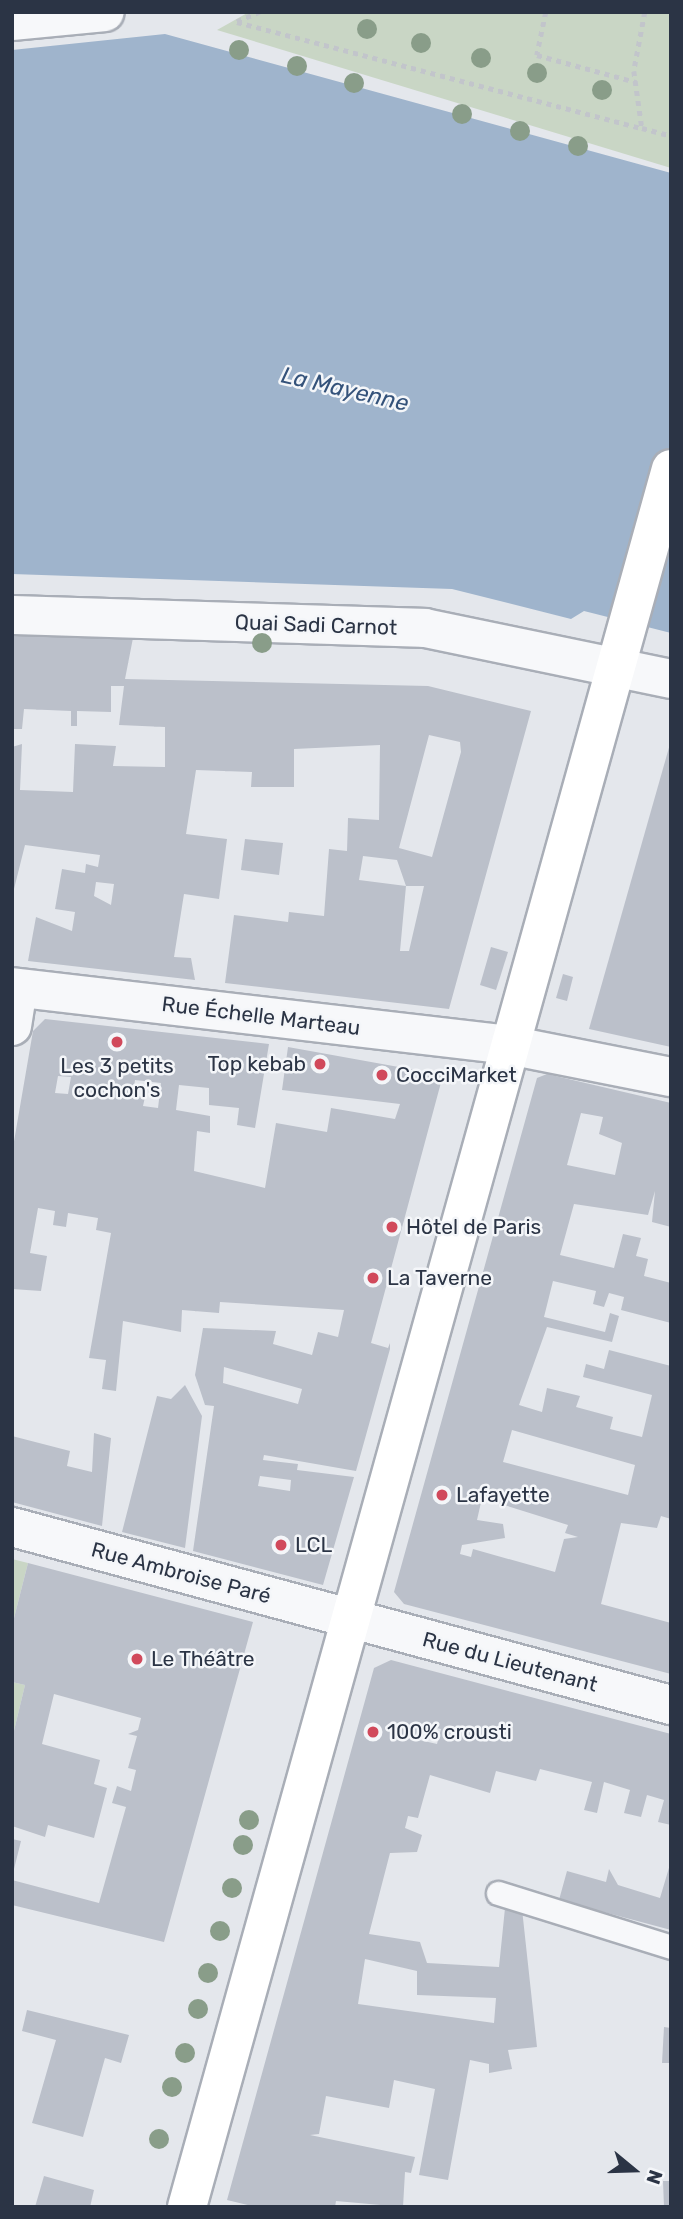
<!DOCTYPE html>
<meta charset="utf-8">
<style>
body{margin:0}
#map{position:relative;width:683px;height:2219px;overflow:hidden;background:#e4e7ec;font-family:Rubik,sans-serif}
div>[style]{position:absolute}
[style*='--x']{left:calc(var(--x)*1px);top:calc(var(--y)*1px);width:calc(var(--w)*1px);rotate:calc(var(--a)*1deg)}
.green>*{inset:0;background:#c9d6c5}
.water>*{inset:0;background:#9fb4cc}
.building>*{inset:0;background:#bbc0ca}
.path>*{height:4.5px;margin-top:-2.25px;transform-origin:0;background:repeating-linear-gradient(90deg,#c2c5cb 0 5px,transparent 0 10px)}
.roads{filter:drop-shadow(2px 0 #a9aeb7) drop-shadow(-2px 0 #a9aeb7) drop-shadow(0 2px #a9aeb7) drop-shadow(0 -2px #a9aeb7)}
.service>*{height:23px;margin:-11.5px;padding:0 11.5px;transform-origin:11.5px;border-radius:11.5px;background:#f7f8fa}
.minor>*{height:38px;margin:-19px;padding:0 19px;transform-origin:19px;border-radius:19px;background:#f7f8fa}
.tertiary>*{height:38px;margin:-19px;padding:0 19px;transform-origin:19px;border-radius:19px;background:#f7f8fa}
.secondary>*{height:38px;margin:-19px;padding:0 19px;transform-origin:19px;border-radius:19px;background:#fff}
.trees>*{width:20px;height:20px;margin:-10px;border-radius:50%;background:#899d89}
.dots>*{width:19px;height:19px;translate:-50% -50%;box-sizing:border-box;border:4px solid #f4f6f9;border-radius:50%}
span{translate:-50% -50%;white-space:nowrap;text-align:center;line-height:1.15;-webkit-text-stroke:5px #f4f6f9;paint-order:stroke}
.street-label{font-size:21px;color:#2b3445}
.poi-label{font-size:21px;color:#2b3445}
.right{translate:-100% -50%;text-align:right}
.left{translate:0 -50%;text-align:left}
.water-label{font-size:23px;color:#34527a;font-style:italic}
.frame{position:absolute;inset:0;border:14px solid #2b3445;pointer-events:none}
.north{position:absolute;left:599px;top:2135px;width:70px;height:70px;-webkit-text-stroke:5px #f4f6f9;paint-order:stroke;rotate:109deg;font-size:19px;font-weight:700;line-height:28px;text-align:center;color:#2b3445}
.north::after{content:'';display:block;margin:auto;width:24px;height:32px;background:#2b3445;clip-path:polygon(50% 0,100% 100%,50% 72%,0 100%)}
</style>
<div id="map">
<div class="green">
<i style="clip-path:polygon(249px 12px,671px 12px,671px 168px,217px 30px)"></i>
<i style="clip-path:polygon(12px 1559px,28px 1563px,12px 1626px)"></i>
<i style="clip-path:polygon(12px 1682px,25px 1685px,12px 1739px)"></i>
</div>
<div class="water">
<i style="clip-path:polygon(165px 34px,671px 173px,671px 633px,584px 611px,571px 619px,452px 589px,12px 574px,12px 50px)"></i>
</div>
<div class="building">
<i style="clip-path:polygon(evenodd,12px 635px,133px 638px,125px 679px,428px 686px,531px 711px,449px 1009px,225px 983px,234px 915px,288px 922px,289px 912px,324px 916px,329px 849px,347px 851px,348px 818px,379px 820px,380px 745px,294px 749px,294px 787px,251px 787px,252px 772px,196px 770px,186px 834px,227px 839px,219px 899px,184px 894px,174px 957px,191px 958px,195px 980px,28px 961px,36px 917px,72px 931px,75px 912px,55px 909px,62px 869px,85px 873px,86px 864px,98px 867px,100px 855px,25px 845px,12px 897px,12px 747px,22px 744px,20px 790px,73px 792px,75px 744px,116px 746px,113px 766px,165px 767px,165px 727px,119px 725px,124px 686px,111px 686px,111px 712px,77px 711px,77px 726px,71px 726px,71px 711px,24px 709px,22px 729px,12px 729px,12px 635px,429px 735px,460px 742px,461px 752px,432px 857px,399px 848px,429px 735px,12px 635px,363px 856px,397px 860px,406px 886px,359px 880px,363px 856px,12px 635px,96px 882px,114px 884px,111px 905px,94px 896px,96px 882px,12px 635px,406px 886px,424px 886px,409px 951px,400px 951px,406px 886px)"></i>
<i style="clip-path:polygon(670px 744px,671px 744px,671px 1047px,589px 1029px)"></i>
<i style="clip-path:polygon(245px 839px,283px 843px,279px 875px,241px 870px)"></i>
<i style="clip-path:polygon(491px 947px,508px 952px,496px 990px,480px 985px)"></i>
<i style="clip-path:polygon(563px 974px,573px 977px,567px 1001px,556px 998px)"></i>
<i style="clip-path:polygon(evenodd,45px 1019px,269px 1044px,255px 1128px,237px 1125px,239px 1108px,209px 1105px,209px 1088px,179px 1085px,176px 1110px,210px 1116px,210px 1133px,197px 1131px,194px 1171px,265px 1188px,276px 1123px,327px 1132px,331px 1108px,395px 1119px,400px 1104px,282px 1090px,288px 1047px,443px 1075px,371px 1343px,388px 1348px,390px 1343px,390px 1349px,356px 1471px,264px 1455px,263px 1460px,298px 1464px,297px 1470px,354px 1477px,323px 1585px,193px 1551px,214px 1406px,205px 1405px,195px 1375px,203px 1328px,276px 1331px,273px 1344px,312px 1355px,318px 1332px,338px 1337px,344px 1310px,220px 1302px,219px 1313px,182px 1310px,181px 1332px,123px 1321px,116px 1391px,102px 1389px,106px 1360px,89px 1358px,111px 1233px,96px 1230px,98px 1218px,68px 1213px,66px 1227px,53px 1225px,55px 1211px,38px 1208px,30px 1253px,47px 1256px,41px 1291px,12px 1289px,12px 1153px,33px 1031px,45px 1019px,58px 1076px,71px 1077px,68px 1094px,55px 1093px,58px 1076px,45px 1019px,135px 1080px,161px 1083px,158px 1108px,143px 1106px,145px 1097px,133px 1095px,135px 1080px,45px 1019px,224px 1367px,302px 1389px,298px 1404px,223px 1383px,224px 1367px,45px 1019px,260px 1476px,291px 1480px,290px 1491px,258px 1486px,260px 1476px)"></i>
<i style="clip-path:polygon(evenodd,547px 1074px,671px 1103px,671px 1227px,652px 1222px,655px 1191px,648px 1215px,574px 1204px,560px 1255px,614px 1268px,623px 1234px,641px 1238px,636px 1256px,648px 1259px,644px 1276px,671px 1283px,671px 1323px,621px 1310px,624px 1297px,609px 1293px,604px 1307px,593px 1304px,596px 1291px,553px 1281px,544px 1317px,605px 1332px,610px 1313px,619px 1316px,612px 1342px,547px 1327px,519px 1405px,542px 1412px,547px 1388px,580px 1396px,576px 1407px,613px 1417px,610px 1429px,642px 1437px,652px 1395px,583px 1377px,586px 1364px,604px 1369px,609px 1350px,671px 1366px,671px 1519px,661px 1516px,657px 1528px,621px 1523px,601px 1604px,671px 1623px,671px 1674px,404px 1604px,394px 1592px,537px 1078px,547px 1074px,581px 1113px,603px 1117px,599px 1134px,622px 1143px,615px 1175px,567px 1165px,581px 1113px,547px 1074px,512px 1430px,635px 1465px,628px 1495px,503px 1462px,512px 1430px,547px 1074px,482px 1498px,568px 1525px,565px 1533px,578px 1537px,564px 1539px,555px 1572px,473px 1549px,471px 1557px,460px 1554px,462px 1545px,505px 1538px,503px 1524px,477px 1520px,482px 1498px)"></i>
<i style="clip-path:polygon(185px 1385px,202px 1416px,185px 1548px,122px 1532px,157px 1396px,171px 1399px)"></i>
<i style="clip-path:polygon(94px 1433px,111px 1438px,102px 1526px,12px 1502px,12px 1436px,70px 1451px,67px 1466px,92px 1472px)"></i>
<i style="clip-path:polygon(28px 1563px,253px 1622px,164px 1942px,12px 1905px,12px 1880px,99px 1903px,126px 1807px,112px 1803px,117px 1786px,131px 1791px,136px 1770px,128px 1768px,137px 1736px,128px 1734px,138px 1730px,141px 1718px,54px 1694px,42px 1744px,100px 1760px,94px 1784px,107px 1788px,94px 1838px,48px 1825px,45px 1837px,12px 1826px,12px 1739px,25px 1685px,12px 1682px,12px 1626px)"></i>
<i style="clip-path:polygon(evenodd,391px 1660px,671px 1734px,671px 1825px,658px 1822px,664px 1800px,647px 1795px,641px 1817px,624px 1813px,630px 1790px,604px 1782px,597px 1813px,584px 1810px,592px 1782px,540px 1769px,536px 1781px,496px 1771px,490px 1793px,430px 1775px,418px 1818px,408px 1816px,405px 1828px,422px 1835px,417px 1852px,390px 1853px,369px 1934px,420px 1942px,427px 1963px,499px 1967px,505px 1908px,522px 1909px,537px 2047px,508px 2050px,512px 2069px,489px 2073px,489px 2064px,470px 2060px,448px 2180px,419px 2175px,435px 2089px,394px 2080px,389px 2108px,326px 2096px,319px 2134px,310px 2135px,415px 2157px,411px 2173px,405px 2172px,403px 2207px,336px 2201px,335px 2207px,256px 2207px,227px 2200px,374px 1668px,391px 1660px,419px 1724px,441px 1729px,437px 1744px,415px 1739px,419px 1724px,391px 1660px,365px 1959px,417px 1971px,417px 1995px,496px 1998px,494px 2023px,358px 2004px,365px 1959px)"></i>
<i style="clip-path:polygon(12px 1839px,21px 1841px,13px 1873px,12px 1873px)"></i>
<i style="clip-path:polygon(671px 1861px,671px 1930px,559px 1900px,567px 1871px,606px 1882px,609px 1869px,618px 1885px,660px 1898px)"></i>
<i style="clip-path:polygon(27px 2010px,129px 2035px,121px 2063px,105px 2058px,83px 2137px,32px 2123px,56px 2040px,22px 2031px)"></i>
<i style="clip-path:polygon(664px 2027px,671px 2028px,671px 2063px,662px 2063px)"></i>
<i style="clip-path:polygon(44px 2176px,94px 2190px,90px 2207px,35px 2207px)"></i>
<i style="clip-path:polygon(663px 2181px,671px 2181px,671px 2207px,664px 2207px)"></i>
</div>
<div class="path">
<i style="--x:260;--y:12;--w:25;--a:157"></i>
<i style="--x:237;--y:22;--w:419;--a:14.7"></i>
<i style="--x:546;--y:12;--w:44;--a:101.8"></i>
<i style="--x:537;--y:55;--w:103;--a:15.3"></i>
<i style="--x:645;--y:12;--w:60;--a:100.6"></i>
<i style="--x:634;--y:71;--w:58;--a:82"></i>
<i style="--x:642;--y:128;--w:30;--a:15"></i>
</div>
<div class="roads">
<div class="service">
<i style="--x:498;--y:1893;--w:181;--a:17.3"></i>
</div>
<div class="minor">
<i style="--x:12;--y:987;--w:500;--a:6.66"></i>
<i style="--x:509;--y:1045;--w:165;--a:11.2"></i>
<i style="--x:12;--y:1026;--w:38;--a:-81"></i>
<i style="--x:12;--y:1527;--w:683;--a:15.12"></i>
</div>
<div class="tertiary">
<i style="--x:12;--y:21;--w:93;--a:-5.5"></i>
<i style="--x:12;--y:615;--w:413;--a:1.8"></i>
<i style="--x:425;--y:628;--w:251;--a:11.7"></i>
</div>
<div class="secondary">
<i style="--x:187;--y:2207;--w:1804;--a:-74.44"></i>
</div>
</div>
<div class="trees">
<i style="left:367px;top:29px"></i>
<i style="left:421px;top:43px"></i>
<i style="left:239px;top:50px"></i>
<i style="left:481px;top:58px"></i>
<i style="left:297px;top:66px"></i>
<i style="left:537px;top:73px"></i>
<i style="left:354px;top:83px"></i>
<i style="left:602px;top:90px"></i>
<i style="left:462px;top:114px"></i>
<i style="left:520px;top:131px"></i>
<i style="left:578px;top:146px"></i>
<i style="left:262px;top:643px"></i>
<i style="left:249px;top:1820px"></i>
<i style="left:243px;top:1845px"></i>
<i style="left:232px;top:1888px"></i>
<i style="left:220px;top:1931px"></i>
<i style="left:208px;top:1973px"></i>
<i style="left:198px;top:2009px"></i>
<i style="left:185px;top:2053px"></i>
<i style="left:172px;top:2087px"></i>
<i style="left:159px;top:2139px"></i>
</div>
<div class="dots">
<i style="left:117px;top:1042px;background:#d1495b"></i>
<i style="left:320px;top:1064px;background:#d1495b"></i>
<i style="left:382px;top:1075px;background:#d1495b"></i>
<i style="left:392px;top:1227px;background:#d1495b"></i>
<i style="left:373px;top:1278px;background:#d1495b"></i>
<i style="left:442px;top:1495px;background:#d1495b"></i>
<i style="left:281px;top:1545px;background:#d1495b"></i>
<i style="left:137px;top:1659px;background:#d1495b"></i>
<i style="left:373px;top:1732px;background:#d1495b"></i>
</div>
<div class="street-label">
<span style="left:316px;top:625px;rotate:2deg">Quai Sadi Carnot</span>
<span style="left:261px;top:1016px;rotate:7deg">Rue Échelle Marteau</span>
<span style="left:181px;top:1573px;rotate:15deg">Rue Ambroise Paré</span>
<span style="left:510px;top:1662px;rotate:15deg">Rue du Lieutenant</span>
</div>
<div class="poi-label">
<span class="right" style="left:306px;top:1064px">Top kebab</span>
<span style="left:117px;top:1078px">Les 3 petits<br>cochon's</span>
<span class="left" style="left:396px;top:1075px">CocciMarket</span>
<span class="left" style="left:406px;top:1227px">Hôtel de Paris</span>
<span class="left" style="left:387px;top:1278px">La Taverne</span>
<span class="left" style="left:456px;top:1495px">Lafayette</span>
<span class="left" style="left:295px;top:1545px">LCL</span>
<span class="left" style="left:151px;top:1659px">Le Théâtre</span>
<span class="left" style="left:387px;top:1732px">100% crousti</span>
</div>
<div class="water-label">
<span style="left:345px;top:389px;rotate:13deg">La Mayenne</span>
</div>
<div class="frame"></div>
<div class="north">N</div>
</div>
